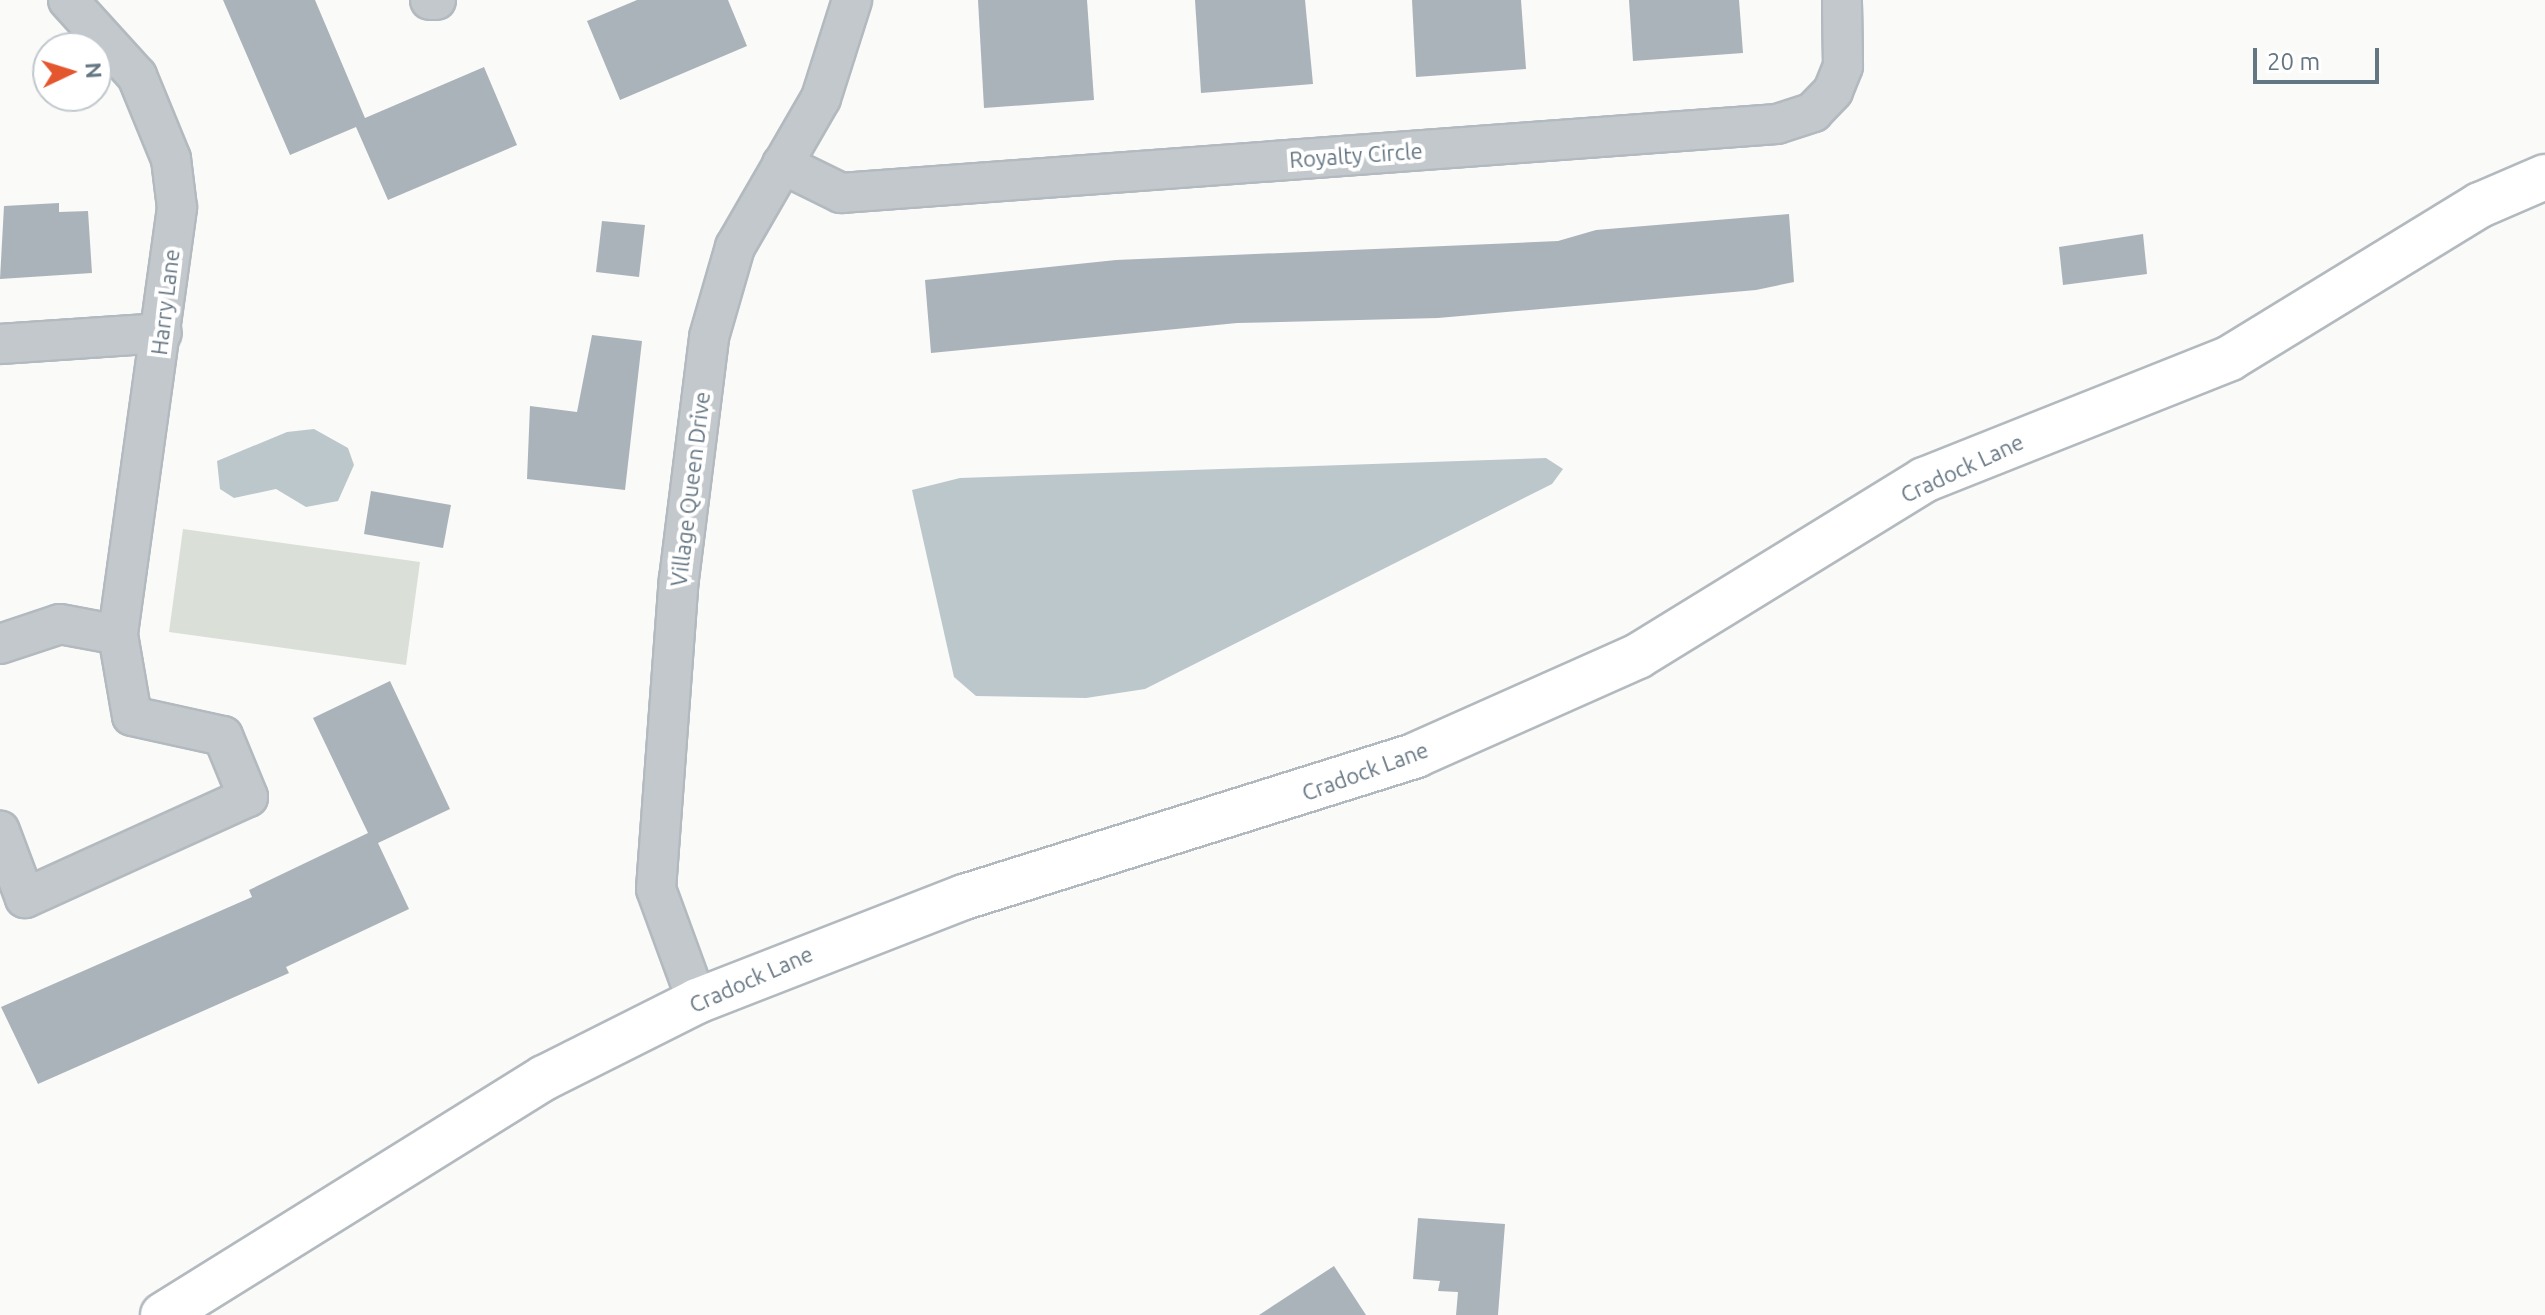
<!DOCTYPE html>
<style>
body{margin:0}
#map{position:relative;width:2545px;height:1315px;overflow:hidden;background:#fafaf8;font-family:Ubuntu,sans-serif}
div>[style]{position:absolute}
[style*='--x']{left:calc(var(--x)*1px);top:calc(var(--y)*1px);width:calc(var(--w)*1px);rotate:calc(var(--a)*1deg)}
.green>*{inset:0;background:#dadfd7}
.water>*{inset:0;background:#bbc7cb}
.building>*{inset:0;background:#aab3b9}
.roads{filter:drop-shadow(2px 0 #b3babf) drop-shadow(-2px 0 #b3babf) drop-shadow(0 2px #b3babf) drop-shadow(0 -2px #b3babf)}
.street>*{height:38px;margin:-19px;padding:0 19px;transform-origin:19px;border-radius:19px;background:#c3c8cc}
.secondary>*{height:44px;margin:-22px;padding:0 22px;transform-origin:22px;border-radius:22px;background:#fff}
span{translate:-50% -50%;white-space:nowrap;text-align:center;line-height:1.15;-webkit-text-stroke:8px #fff;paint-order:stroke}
.street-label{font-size:22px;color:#657683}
.north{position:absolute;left:32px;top:32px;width:80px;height:80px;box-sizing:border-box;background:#fff;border:2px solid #c1c8cd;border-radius:50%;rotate:86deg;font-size:22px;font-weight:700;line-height:32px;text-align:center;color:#657683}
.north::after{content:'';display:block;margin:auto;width:28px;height:36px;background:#e4572e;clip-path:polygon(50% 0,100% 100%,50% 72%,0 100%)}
.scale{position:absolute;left:2253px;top:48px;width:126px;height:36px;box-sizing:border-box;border:4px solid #657683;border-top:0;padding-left:10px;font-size:24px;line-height:28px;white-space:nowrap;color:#657683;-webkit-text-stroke:6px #fff;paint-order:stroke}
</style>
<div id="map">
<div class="green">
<i style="clip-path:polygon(183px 529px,420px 562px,406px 665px,169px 632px)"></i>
</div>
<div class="water">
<i style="clip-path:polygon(314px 429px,348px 448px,354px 465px,338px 501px,306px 507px,276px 489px,234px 498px,220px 489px,217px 461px,287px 432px)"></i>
<i style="clip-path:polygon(1546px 458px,1563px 469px,1552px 484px,1145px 689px,1086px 698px,976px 696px,954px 677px,912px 490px,960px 478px)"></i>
</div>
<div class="building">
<i style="clip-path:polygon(223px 0,315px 0,365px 118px,484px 67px,517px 145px,388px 200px,356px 127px,290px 155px)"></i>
<i style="clip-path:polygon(637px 0,728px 0,747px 46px,620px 100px,587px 21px)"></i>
<i style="clip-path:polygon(978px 0,1087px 0,1094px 100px,984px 108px)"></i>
<i style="clip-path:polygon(1195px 0,1305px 0,1313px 84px,1201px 93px)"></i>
<i style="clip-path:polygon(1412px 0,1521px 0,1526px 69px,1416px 77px)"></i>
<i style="clip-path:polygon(1629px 0,1739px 0,1743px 53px,1633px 61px)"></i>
<i style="clip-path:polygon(59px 203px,59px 212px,88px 211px,92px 273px,0 279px,4px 206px)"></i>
<i style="clip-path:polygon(1789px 214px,1794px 282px,1756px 290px,1438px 318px,1237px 323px,931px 353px,925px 280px,1116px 260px,1558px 241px,1596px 230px)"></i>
<i style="clip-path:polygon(602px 221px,645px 225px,639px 277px,596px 272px)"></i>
<i style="clip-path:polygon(2143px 234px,2147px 274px,2063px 285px,2059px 247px)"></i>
<i style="clip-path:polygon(592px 335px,642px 341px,625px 490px,527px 479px,530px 406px,577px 412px)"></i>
<i style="clip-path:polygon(371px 491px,451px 505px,443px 548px,364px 534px)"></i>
<i style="clip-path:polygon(390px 681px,450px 809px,378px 843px,409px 909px,286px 967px,289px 973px,38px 1084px,1px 1007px,252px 897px,249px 890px,368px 833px,313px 718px)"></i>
<i style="clip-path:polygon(1418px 1218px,1505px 1224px,1498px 1315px,1456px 1315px,1458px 1292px,1438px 1291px,1440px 1281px,1413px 1279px)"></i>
<i style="clip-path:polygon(1334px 1266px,1366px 1315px,1259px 1315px)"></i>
</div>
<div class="roads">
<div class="street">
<i style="--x:68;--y:0;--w:103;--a:47.8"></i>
<i style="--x:137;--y:76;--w:90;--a:67.7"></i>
<i style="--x:171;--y:159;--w:49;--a:83"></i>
<i style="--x:177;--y:208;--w:431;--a:97.9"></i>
<i style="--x:430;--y:0;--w:6;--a:0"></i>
<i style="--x:782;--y:164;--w:66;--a:26.2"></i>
<i style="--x:841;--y:193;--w:939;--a:-4.22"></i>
<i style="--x:1777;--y:124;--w:38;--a:-18"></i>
<i style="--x:1813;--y:112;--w:29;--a:-46"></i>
<i style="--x:1833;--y:91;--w:27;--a:-68"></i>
<i style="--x:1843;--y:66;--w:66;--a:-90.9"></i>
<i style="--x:0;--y:344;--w:162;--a:-3.9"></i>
<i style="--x:0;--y:644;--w:63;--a:-18.4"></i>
<i style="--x:60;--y:624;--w:59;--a:10.7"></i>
<i style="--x:118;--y:635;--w:82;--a:80.2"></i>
<i style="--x:132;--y:716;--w:93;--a:12.4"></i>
<i style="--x:223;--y:736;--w:66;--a:67.7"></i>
<i style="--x:248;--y:797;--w:245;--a:155.6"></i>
<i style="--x:25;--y:898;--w:72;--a:-110.5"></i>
<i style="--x:697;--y:1001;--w:119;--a:-110.1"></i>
<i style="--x:656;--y:889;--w:311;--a:-85.8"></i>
<i style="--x:679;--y:579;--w:244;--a:-82.9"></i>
<i style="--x:709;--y:337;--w:94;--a:-73.9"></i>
<i style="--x:735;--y:247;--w:172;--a:-60"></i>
<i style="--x:821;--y:98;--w:103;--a:-72.4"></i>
</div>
<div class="secondary">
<i style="--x:163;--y:1315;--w:449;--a:-31.9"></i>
<i style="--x:544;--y:1078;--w:171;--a:-26.7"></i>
<i style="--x:697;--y:1001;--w:287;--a:-21.3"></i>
<i style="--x:964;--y:897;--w:474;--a:-17.4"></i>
<i style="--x:1416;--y:755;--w:243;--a:-24"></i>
<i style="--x:1638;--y:656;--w:336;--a:-31.6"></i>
<i style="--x:1924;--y:480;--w:329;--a:-21.7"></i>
<i style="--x:2230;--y:358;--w:293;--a:-31.5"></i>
<i style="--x:2480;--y:205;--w:71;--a:-23.3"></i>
</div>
</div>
<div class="street-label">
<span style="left:1356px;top:155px;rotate:-4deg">Royalty Circle</span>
<span style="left:165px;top:302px;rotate:-83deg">Harry Lane</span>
<span style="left:1962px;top:468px;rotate:-25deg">Cradock Lane</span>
<span style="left:690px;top:489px;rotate:-83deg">Village Queen Drive</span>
<span style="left:1365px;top:771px;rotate:-20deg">Cradock Lane</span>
<span style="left:751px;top:979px;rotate:-24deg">Cradock Lane</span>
</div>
<div class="north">N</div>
<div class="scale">20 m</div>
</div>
